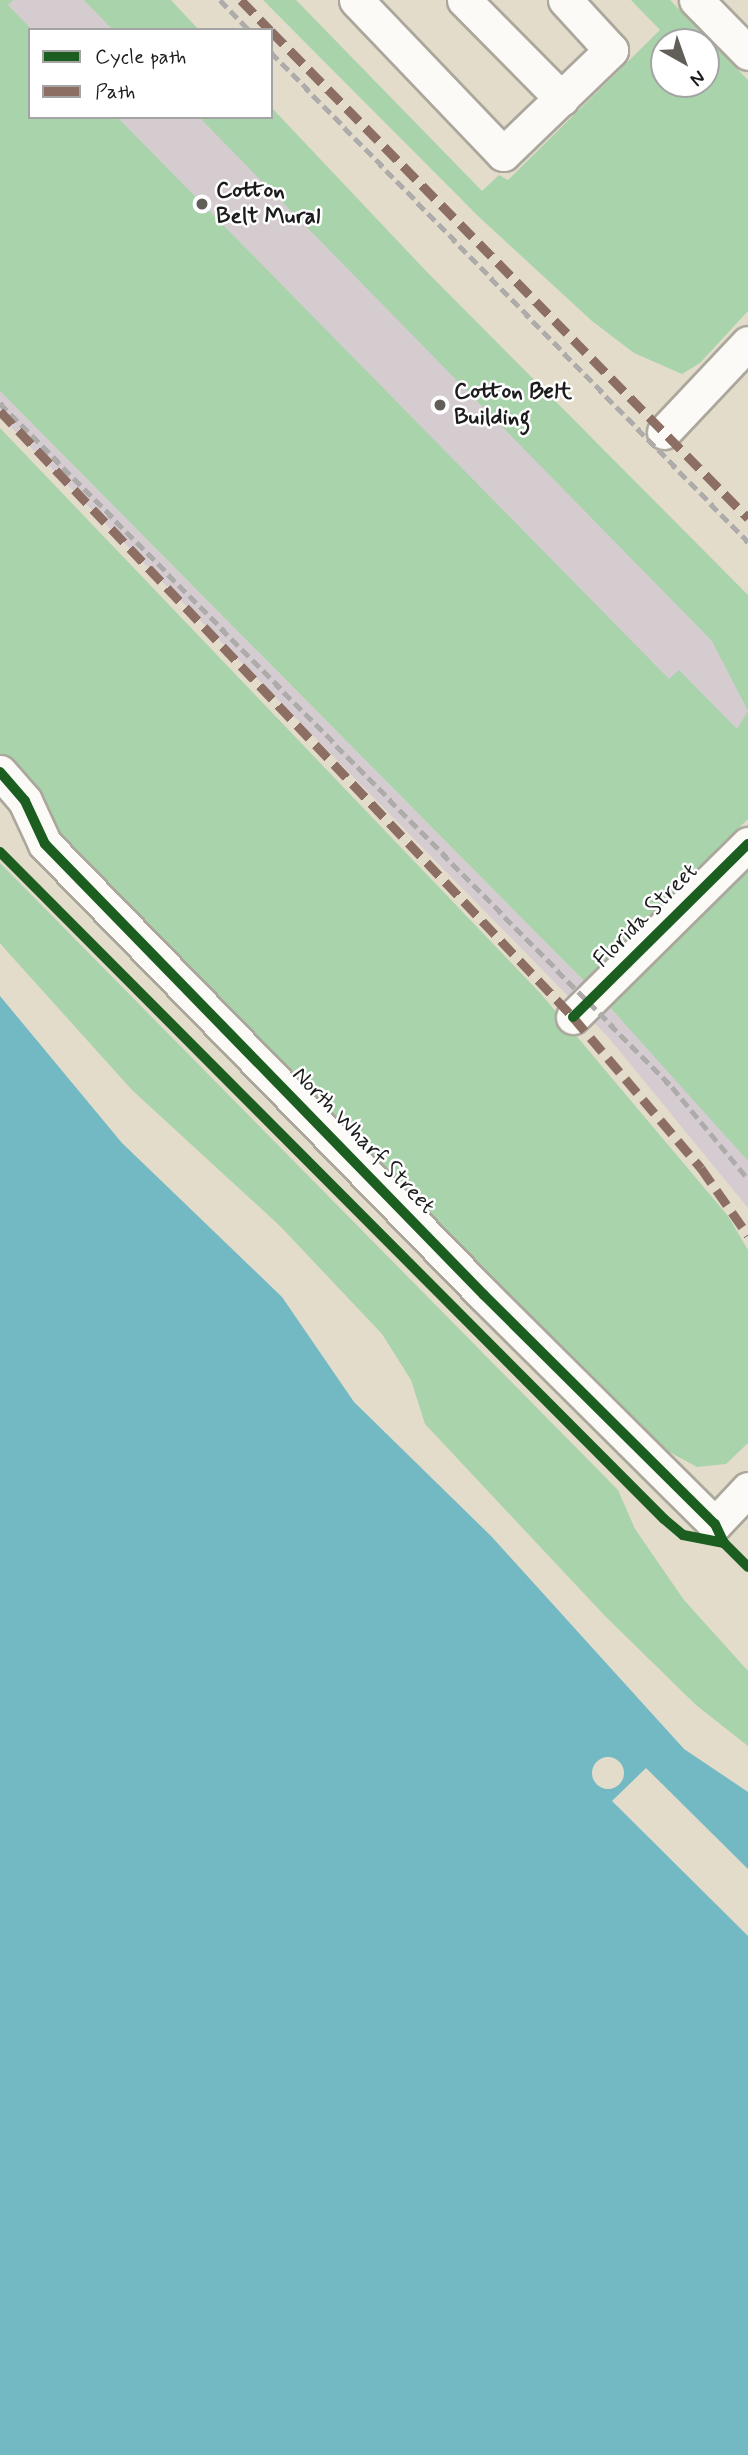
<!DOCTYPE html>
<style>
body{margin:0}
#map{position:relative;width:748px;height:2455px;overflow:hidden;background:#e3dccb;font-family:Mynerve,sans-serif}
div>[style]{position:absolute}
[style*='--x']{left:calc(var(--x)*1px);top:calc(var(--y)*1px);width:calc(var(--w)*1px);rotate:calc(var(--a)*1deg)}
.industrial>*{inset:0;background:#d5ccd2}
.green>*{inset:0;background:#a8d3ab}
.water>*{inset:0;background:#72b9c3}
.pier>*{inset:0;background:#e3dccb}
.round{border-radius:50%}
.building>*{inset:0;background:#d5ccd0}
.roads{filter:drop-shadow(2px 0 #aba79c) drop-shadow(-2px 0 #aba79c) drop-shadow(0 2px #aba79c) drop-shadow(0 -2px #aba79c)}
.minor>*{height:33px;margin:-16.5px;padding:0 16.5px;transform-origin:16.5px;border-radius:16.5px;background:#fbfaf7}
.rail>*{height:5px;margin-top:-2.5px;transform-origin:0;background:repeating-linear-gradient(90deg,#adacaa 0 10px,transparent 0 15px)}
.quiet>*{height:9px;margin-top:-4.5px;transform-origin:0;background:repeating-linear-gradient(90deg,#8d6e63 0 18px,transparent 0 27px)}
.cycleway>*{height:10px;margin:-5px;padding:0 5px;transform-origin:5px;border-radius:5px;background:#1b5e20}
.dots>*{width:19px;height:19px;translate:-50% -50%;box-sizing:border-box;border:4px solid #fff;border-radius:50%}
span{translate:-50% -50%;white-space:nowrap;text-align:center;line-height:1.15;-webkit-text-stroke:5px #fff;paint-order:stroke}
.poi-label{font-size:23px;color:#1c1c1c;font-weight:700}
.left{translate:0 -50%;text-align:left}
.street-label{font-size:23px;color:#1c1c1c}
.legend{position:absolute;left:28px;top:28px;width:245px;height:91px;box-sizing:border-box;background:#fff;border:2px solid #a4a4a4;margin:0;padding:9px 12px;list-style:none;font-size:21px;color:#1c1c1c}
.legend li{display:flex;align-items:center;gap:14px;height:35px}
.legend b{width:35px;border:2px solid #a4a4a4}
.north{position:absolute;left:650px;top:28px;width:70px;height:70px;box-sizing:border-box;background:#fff;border:2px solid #a4a4a4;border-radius:50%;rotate:140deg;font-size:19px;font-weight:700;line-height:28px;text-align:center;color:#1c1c1c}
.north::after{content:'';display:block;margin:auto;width:24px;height:32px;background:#625f59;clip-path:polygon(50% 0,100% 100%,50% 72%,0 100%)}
</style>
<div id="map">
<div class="industrial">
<i style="clip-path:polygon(0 391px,649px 1047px,748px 1161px,748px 1208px,609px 1038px,0 416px)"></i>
</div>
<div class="green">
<i style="clip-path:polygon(0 0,171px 0,199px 30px,30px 30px,30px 117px,271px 117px,271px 107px,426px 271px,748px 595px,748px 819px,584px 981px,0 391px)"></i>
<i style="clip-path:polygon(evenodd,263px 0,296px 0,482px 191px,499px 175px,508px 180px,660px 30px,631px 0,670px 0,748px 80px,748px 311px,700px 363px,682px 374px,634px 353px,592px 321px,478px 216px,263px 0,664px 42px,706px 42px,706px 84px,664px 84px,664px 42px)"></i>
<i style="clip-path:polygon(0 428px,541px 994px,728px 1216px,748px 1250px,748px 1443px,726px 1464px,697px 1467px,640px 1436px,50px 825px,0 756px)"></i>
<i style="clip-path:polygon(0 863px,618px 1490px,635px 1529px,684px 1600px,748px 1671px,748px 1746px,696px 1705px,605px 1616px,425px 1424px,411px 1380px,382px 1334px,280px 1226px,132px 1090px,5px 949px,0 943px)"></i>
<i style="clip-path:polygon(748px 864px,748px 1161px,607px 1004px)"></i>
</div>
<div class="water">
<i style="clip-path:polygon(0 996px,122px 1143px,282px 1297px,354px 1402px,492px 1537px,684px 1749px,748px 1792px,748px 2455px,0 2455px)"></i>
</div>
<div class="pier">
<i class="round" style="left:592px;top:1757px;width:32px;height:32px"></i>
<i style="clip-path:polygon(646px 1768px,748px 1869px,748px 1936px,612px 1801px)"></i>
</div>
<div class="building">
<i style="clip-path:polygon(13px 0,84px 0,113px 30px,32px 30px,8px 5px)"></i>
<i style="clip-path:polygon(117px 117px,199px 117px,712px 641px,748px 711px,737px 729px,679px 670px,669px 679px)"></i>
</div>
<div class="roads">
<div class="minor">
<i style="--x:356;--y:0;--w:213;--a:46.3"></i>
<i style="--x:503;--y:154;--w:150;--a:-43.9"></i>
<i style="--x:611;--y:50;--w:68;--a:-132.6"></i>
<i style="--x:464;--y:0;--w:139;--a:45.3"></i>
<i style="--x:696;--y:0;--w:74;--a:45.5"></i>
<i style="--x:664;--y:432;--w:122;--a:-46.7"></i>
<i style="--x:0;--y:772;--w:38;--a:49"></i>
<i style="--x:25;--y:801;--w:47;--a:65.1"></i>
<i style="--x:45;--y:844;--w:629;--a:45.77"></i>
<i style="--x:484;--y:1295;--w:325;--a:44.8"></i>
<i style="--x:715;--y:1524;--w:48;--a:-46.7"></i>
<i style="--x:573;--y:1017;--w:246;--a:-44.7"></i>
</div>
</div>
<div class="rail">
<i style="--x:220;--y:0;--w:42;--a:46"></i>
<i style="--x:271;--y:52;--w:684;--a:45.77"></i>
<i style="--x:0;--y:403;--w:959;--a:45.51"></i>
<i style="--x:672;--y:1087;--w:119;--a:50.4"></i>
</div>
<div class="quiet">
<i style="--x:241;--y:0;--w:42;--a:46"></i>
<i style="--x:271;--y:31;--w:682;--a:45.59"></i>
<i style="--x:0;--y:411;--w:834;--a:46.6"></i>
<i style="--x:573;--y:1017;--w:198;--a:49.7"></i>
<i style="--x:701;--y:1168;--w:82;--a:55"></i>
</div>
<div class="cycleway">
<i style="--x:0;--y:772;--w:38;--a:49"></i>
<i style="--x:25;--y:801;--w:47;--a:65.1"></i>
<i style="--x:45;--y:844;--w:629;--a:45.77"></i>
<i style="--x:484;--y:1295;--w:325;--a:44.8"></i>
<i style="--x:715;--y:1524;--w:21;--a:65"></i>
<i style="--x:724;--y:1543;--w:34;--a:45"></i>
<i style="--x:0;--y:852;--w:941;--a:45.13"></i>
<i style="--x:664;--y:1519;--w:25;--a:40"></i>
<i style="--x:683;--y:1535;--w:42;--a:11"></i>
<i style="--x:573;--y:1017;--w:246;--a:-44.7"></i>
</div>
<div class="dots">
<i style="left:202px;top:204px;background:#625f59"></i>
<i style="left:440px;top:405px;background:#625f59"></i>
</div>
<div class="poi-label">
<span class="left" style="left:216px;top:204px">Cotton<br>Belt Mural</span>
<span class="left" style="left:454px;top:405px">Cotton Belt<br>Building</span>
</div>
<div class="street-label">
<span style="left:646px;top:916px;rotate:-45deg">Florida Street</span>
<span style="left:363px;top:1141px;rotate:46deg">North Wharf Street</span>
</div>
<ul class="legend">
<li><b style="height:9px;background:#1b5e20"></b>Cycle path</li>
<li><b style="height:9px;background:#8d6e63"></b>Path</li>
</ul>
<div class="north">N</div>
</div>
